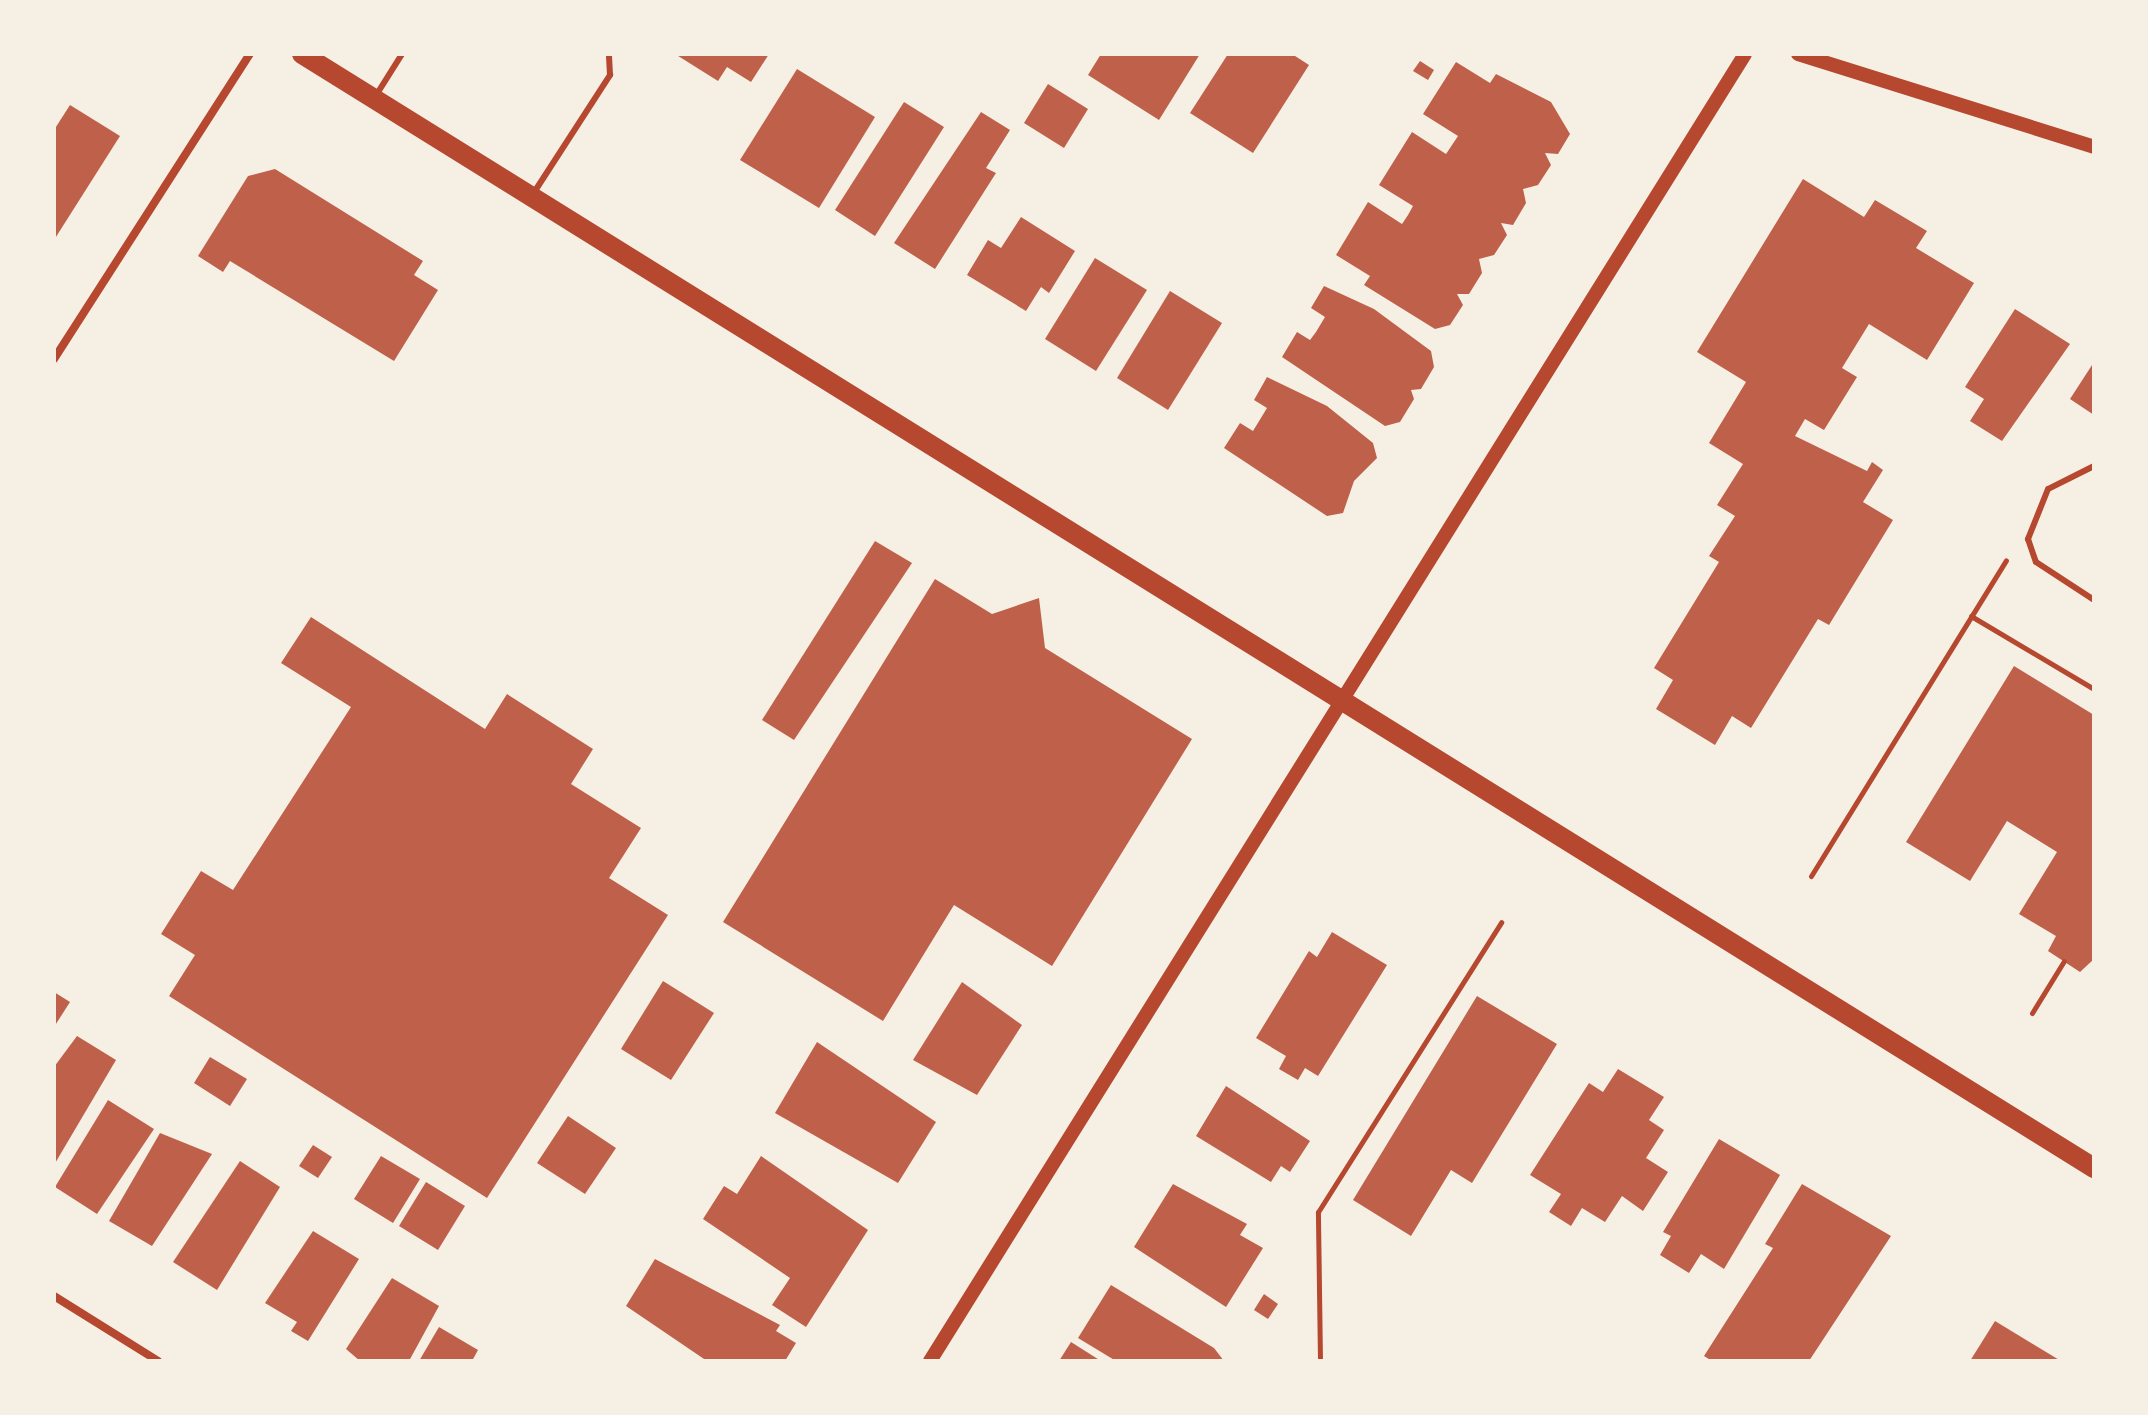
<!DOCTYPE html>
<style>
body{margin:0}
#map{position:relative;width:2148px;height:1415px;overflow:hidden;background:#f6efe4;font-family:"Archivo Narrow",sans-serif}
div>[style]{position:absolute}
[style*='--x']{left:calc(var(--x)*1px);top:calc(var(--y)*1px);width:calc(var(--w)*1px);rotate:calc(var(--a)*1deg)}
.building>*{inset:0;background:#bf614a}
.path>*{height:5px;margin:-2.5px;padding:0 2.5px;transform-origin:2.5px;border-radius:2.5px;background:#b5482f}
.service>*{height:6px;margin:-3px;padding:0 3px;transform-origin:3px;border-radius:3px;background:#b5482f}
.minor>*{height:8px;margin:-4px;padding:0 4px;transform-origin:4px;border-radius:4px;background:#b5482f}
.tertiary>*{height:14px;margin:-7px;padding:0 7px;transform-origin:7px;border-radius:7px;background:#b5482f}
.primary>*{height:20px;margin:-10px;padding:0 10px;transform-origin:10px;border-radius:10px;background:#b5482f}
span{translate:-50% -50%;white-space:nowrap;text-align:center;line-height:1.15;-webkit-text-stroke:6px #f6efe4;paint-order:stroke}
.frame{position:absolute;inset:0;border:56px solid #f6efe4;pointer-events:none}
</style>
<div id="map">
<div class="building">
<i style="clip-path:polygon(675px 54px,769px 54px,751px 82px,727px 67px,718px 81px)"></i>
<i style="clip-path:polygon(1101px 54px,1200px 54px,1159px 120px,1088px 75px)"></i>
<i style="clip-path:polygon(1228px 54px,1292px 54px,1309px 65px,1253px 153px,1190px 113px)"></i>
<i style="clip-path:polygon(1420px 61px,1434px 70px,1428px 80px,1413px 71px)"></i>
<i style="clip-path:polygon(1456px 62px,1490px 83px,1496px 74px,1551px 102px,1570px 134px,1558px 154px,1545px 153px,1551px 165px,1538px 185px,1523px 189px,1526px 203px,1513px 225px,1501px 223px,1507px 235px,1494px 255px,1479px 259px,1482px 273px,1469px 294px,1457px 294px,1463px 305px,1450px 325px,1435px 329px,1364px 285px,1370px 276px,1336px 255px,1368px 202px,1402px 224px,1408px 215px,1413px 206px,1379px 185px,1412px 132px,1446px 154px,1458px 136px,1423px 114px)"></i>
<i style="clip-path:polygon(797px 69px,875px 117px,819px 208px,740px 160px)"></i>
<i style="clip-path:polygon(1048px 84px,1088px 109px,1064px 148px,1024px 123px)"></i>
<i style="clip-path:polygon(904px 102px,944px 127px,875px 236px,835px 210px)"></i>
<i style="clip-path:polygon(70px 105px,120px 136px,54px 240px,54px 130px)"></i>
<i style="clip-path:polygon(981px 112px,1010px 130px,986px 168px,996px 173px,935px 269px,894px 243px)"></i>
<i style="clip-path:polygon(275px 169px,423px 261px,414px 275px,438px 290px,394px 361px,230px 261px,223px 272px,198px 256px,248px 176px)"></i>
<i style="clip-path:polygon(1803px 179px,1864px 217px,1875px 200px,1927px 231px,1916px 248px,1974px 283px,1927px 360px,1869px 324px,1842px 368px,1857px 377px,1824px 430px,1805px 419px,1795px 436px,1867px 471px,1872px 462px,1883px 470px,1863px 502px,1893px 520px,1829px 625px,1818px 619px,1751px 728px,1732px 716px,1715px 745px,1656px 709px,1673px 680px,1654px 668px,1719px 562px,1709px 556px,1735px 516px,1717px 505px,1743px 464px,1709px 443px,1746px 382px,1697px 352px)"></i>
<i style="clip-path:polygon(1021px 217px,1075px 251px,1049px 293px,1041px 287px,1026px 311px,967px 275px,988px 240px,1001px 248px)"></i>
<i style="clip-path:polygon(1095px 258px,1147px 290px,1096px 371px,1045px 339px)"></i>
<i style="clip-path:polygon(1324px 286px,1374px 309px,1431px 351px,1434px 367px,1421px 389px,1411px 390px,1414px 399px,1400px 422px,1385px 426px,1282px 357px,1297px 332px,1310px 340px,1316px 332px,1325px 317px,1311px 308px)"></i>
<i style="clip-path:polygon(1170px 291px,1222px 323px,1168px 410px,1117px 378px)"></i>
<i style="clip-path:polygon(2015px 309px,2070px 344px,2002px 441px,1970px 421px,1984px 399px,1965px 387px)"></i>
<i style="clip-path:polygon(2094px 362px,2094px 415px,2070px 399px)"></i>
<i style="clip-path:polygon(1267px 377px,1327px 406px,1373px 443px,1377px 458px,1354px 481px,1343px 513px,1327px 516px,1224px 448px,1240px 423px,1253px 431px,1267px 408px,1254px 400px)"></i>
<i style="clip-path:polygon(875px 541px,912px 563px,794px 740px,762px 720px)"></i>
<i style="clip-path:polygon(935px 579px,992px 614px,1039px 598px,1045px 648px,1192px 739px,1052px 966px,954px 905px,883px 1021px,723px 922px)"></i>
<i style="clip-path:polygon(311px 617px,485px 729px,507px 694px,593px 749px,571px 784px,641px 828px,609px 878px,668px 915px,487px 1198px,169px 996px,195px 955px,161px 934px,201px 871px,233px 890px,351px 707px,281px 663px)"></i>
<i style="clip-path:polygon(2014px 666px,2094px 715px,2094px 959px,2080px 972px,2048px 951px,2056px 936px,2019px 914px,2057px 852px,2007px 821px,1970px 881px,1906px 842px)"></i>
<i style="clip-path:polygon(1332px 932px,1387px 965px,1318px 1076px,1305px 1068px,1298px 1080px,1279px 1069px,1286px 1056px,1256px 1038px,1309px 951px,1317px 957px)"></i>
<i style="clip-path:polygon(663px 981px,714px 1013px,671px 1080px,621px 1049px)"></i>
<i style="clip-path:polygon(962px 982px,1022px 1025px,977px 1095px,913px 1060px)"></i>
<i style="clip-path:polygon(54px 992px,70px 1002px,54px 1027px)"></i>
<i style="clip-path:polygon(1477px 996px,1557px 1044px,1472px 1183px,1451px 1170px,1411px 1236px,1353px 1200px)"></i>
<i style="clip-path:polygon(77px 1036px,116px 1060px,54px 1165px,54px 1067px)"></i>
<i style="clip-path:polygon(817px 1042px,936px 1122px,898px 1183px,775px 1113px)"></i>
<i style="clip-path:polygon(210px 1057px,247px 1079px,230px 1106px,194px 1083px)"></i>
<i style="clip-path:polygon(1618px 1069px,1664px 1097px,1649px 1120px,1664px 1130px,1646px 1158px,1668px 1172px,1643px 1211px,1622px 1196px,1605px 1222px,1582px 1208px,1571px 1226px,1549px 1212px,1561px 1194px,1530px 1175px,1589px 1083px,1603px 1092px)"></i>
<i style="clip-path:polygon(1226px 1086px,1310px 1141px,1290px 1172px,1281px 1166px,1271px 1182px,1196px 1136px)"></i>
<i style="clip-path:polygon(108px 1100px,154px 1129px,97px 1214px,55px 1187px)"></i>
<i style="clip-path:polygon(568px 1116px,616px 1148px,585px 1194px,537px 1163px)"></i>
<i style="clip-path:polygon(160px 1133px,212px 1154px,152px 1246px,109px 1221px)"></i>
<i style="clip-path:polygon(1719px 1139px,1780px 1175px,1724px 1269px,1701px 1254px,1689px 1273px,1660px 1255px,1671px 1236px,1663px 1232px)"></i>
<i style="clip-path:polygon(313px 1145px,332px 1157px,318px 1178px,299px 1166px)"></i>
<i style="clip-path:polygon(381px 1156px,420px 1179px,393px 1223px,354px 1199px)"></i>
<i style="clip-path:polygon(761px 1156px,868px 1230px,806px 1327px,772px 1305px,790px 1278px,703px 1219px,724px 1186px,737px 1194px)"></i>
<i style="clip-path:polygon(240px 1161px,280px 1187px,217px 1290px,173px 1262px)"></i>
<i style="clip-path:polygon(426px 1182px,465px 1206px,438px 1250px,399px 1226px)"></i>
<i style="clip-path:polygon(1173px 1184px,1247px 1224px,1240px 1235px,1263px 1248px,1226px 1307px,1134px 1247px)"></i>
<i style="clip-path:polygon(1802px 1184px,1891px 1236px,1809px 1361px,1712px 1361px,1704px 1356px,1773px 1248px,1765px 1244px)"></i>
<i style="clip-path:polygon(313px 1231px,359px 1259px,308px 1341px,291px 1331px,297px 1322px,265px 1303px)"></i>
<i style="clip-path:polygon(655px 1259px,780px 1325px,776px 1331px,796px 1343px,785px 1361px,707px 1361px,626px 1306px)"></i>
<i style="clip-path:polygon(392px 1278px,439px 1306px,409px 1361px,360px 1361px,346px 1349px)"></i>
<i style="clip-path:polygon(1111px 1285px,1214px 1348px,1224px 1361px,1116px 1361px,1078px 1338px)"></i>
<i style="clip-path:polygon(1264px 1294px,1278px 1304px,1268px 1319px,1254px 1310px)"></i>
<i style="clip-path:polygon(1995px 1321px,2061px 1361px,1970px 1361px)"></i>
<i style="clip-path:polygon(439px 1327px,478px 1350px,472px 1361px,419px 1361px)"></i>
<i style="clip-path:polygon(1071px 1342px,1101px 1361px,1059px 1361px)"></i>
</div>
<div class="path">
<i style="--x:1971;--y:616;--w:143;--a:30.7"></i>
<i style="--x:1811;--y:876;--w:371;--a:-58.3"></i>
<i style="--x:2032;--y:1013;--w:61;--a:-58.4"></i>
<i style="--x:1320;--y:1361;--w:149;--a:-90.8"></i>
<i style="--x:1318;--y:1212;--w:343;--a:-57.7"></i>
</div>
<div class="service">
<i style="--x:375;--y:97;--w:51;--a:-57.9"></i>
<i style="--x:533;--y:194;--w:142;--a:-57.1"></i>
<i style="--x:610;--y:75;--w:21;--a:-93"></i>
<i style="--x:2094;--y:466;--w:51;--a:153.4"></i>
<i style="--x:2048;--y:489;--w:54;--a:111.8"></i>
<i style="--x:2028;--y:539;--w:24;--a:71"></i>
<i style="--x:2036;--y:562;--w:69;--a:33.2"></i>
</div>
<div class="minor">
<i style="--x:54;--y:359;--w:363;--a:-57.3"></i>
<i style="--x:54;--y:1296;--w:123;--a:32"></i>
</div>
<div class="tertiary">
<i style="--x:1798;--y:54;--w:310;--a:17.4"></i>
<i style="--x:930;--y:1361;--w:1540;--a:-58.05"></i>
</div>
<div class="primary">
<i style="--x:302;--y:54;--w:2110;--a:31.87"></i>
</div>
<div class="frame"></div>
</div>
